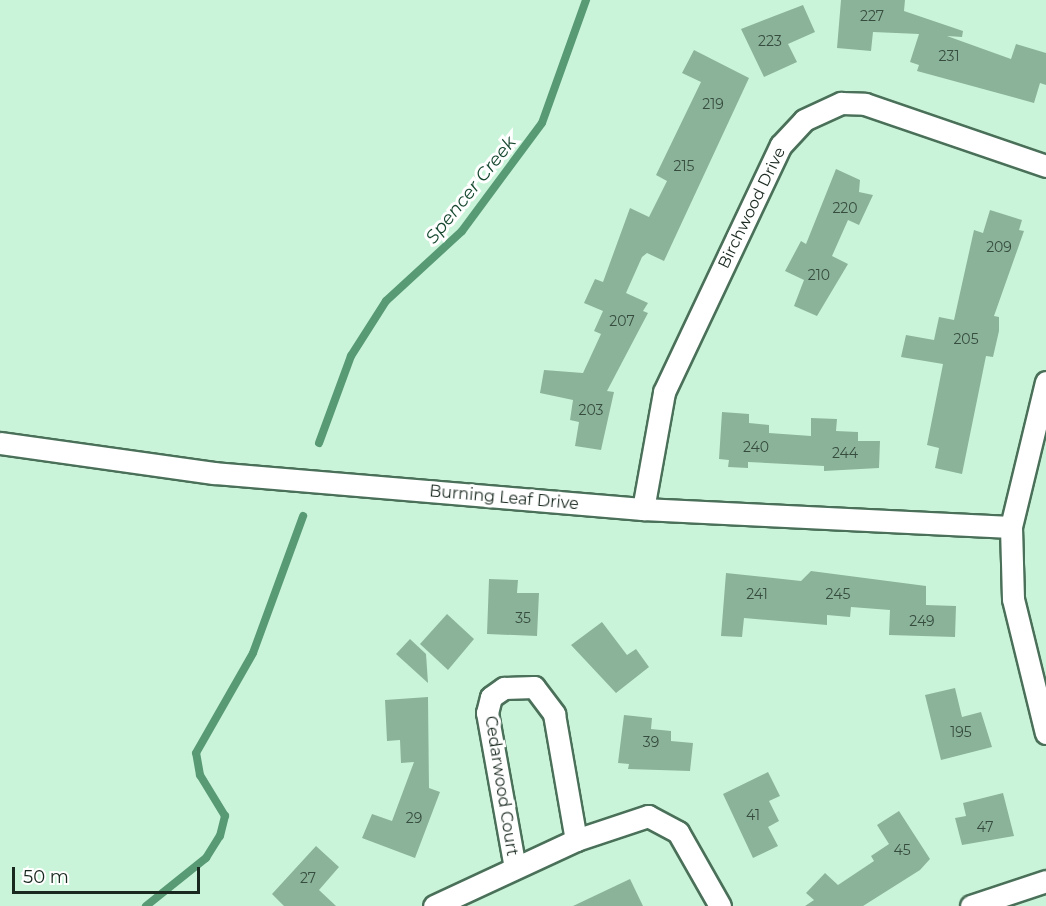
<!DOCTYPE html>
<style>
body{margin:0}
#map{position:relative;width:1046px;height:906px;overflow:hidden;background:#caf4da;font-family:Montserrat,sans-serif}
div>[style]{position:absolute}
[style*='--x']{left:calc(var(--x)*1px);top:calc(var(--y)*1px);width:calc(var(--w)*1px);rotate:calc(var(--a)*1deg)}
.stream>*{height:8px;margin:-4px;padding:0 4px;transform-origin:4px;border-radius:4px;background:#589a74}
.building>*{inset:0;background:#8bb39a}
.roads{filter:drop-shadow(2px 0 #4a7059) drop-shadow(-2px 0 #4a7059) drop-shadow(0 2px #4a7059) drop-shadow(0 -2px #4a7059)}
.street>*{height:21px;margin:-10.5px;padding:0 10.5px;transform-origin:10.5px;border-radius:10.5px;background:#fff}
span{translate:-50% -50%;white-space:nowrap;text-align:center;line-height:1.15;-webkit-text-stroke:6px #fff;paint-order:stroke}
.number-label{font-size:14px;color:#364c3e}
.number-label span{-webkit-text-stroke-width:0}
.street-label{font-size:16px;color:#19291f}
.water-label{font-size:18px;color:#16492f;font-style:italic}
.scale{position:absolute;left:12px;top:867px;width:188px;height:27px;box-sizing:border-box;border:3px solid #19291f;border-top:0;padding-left:8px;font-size:18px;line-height:21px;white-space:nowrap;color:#19291f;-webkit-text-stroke:4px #fff;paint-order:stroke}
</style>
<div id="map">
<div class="stream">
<i style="--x:319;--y:443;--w:93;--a:-69.8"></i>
<i style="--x:351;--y:356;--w:65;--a:-57.5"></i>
<i style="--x:386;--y:301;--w:103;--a:-42.6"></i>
<i style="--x:462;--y:231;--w:134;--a:-53.5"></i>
<i style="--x:542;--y:123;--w:131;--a:-70.3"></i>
<i style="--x:146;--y:906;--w:77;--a:-38.7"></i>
<i style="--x:206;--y:858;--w:26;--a:-58"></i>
<i style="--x:220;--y:836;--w:21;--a:-76"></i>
<i style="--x:225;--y:816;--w:48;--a:-121.4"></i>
<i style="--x:200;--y:775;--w:22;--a:-100"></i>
<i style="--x:196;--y:753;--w:115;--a:-60.3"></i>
<i style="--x:253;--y:653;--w:146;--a:-69.9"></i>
</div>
<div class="building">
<i style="clip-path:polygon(841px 0,905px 0,904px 11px,963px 31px,962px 37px,947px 36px,1011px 59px,1016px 44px,1046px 53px,1046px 85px,1040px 83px,1034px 103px,917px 71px,919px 65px,910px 62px,919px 34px,873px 32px,871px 51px,837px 48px)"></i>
<i style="clip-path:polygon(803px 5px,815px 32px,788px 44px,797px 62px,764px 77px,741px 29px)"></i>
<i style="clip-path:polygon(694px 50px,749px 78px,664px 261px,647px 253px,642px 257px,626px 293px,648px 303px,643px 311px,648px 313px,607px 391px,614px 392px,601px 450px,575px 446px,579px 422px,570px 420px,573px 400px,540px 393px,544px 370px,583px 373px,601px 334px,594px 331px,603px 311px,584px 303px,595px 279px,603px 282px,630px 208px,649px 217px,667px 181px,656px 175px,701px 82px,682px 73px)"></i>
<i style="clip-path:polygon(836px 169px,860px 180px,859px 192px,873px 195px,859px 225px,848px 220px,832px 256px,848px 264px,817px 316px,794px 306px,804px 280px,785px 271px,801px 241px,806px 244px)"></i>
<i style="clip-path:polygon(990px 210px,1022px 220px,1019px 230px,1024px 231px,994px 316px,999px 317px,999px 331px,993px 357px,986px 356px,962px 474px,935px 468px,939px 448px,927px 445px,943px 364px,901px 357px,906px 335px,934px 340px,939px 317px,954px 320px,974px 230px,983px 233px)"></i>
<i style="clip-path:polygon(722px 412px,749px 414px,749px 423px,769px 425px,769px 433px,811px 436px,811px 418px,837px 419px,836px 431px,858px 432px,858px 441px,880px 441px,879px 468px,824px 471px,824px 466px,748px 462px,748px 468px,728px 467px,729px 460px,719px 459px)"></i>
<i style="clip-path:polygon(811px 571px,926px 586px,926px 605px,956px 606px,955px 637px,889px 635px,890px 610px,851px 607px,850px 617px,827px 615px,827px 625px,744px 618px,742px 637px,721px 636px,726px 573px,801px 581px)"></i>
<i style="clip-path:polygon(489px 579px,518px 580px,517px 593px,539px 593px,537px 636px,487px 634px)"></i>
<i style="clip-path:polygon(447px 614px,474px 639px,448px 670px,420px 644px)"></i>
<i style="clip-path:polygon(602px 622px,627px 655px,636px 649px,649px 667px,616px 693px,571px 645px)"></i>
<i style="clip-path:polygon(410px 639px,426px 654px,428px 683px,396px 654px)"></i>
<i style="clip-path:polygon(955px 688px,962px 717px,981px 712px,992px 747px,941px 760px,925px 695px)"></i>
<i style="clip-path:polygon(428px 697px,429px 788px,440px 792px,415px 858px,362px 838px,372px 814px,392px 821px,414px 762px,401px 763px,400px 740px,387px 741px,385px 700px)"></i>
<i style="clip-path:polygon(624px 715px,652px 718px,651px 729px,671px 731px,671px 741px,693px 743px,690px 771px,628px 769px,629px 764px,618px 763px)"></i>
<i style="clip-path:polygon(768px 772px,780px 796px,769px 801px,779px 821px,768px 827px,778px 846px,753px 858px,723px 794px)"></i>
<i style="clip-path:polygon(1003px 793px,1014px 836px,962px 845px,955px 818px,966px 816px,963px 803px)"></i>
<i style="clip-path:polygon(899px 811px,930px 859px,920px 870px,863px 906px,805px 906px,814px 900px,806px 893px,825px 873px,838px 885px,874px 861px,871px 856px,889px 844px,877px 825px)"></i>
<i style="clip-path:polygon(316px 846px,339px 867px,319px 890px,336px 906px,284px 906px,272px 894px)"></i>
<i style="clip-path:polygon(630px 879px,643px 906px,573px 906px)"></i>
</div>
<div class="roads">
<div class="street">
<i style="--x:1046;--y:382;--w:149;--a:103.6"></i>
<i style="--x:1011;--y:527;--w:72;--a:88.4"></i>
<i style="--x:1013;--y:599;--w:138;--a:76.2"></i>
<i style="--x:0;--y:443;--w:216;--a:8"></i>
<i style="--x:214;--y:473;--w:431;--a:4.8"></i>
<i style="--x:643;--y:509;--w:368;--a:2.8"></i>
<i style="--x:643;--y:509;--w:119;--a:-79.8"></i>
<i style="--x:664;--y:392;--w:273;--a:-64.7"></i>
<i style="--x:781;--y:145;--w:34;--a:-47"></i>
<i style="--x:804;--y:120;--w:41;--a:-24.7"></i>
<i style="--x:841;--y:103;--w:24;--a:2"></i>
<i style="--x:865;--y:104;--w:191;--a:18.9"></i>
<i style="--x:515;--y:868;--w:158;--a:-100.2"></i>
<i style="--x:487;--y:713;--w:16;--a:-76"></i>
<i style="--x:491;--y:697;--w:16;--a:-35"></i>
<i style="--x:504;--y:688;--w:30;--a:-2"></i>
<i style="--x:534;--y:687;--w:34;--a:53"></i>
<i style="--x:554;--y:714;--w:128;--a:80.1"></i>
<i style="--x:434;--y:906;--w:157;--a:-24.9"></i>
<i style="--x:576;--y:840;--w:76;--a:-18.4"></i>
<i style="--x:648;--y:816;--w:34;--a:28"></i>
<i style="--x:678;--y:832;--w:85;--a:60.4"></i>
<i style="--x:971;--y:906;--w:79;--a:-18.4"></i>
</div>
</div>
<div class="number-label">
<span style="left:872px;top:16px">227</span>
<span style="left:770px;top:41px">223</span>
<span style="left:949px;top:56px">231</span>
<span style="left:713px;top:104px">219</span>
<span style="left:684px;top:166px">215</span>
<span style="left:845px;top:208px">220</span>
<span style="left:999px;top:247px">209</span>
<span style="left:819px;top:275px">210</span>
<span style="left:622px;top:321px">207</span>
<span style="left:966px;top:339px">205</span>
<span style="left:591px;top:410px">203</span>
<span style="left:756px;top:447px">240</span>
<span style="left:845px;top:453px">244</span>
<span style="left:757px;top:594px">241</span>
<span style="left:838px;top:594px">245</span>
<span style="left:523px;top:618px">35</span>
<span style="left:922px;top:621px">249</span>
<span style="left:961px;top:732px">195</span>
<span style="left:651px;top:742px">39</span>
<span style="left:753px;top:815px">41</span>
<span style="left:414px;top:818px">29</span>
<span style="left:985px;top:827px">47</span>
<span style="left:902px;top:850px">45</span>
<span style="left:308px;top:878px">27</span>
</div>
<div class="street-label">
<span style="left:752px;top:208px;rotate:-64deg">Birchwood Drive</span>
<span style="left:504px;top:498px;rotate:5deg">Burning Leaf Drive</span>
<span style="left:501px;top:786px;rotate:81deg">Cedarwood Court</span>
</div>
<div class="water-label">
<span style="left:471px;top:190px;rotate:-51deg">Spencer Creek</span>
</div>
<div class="scale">50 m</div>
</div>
